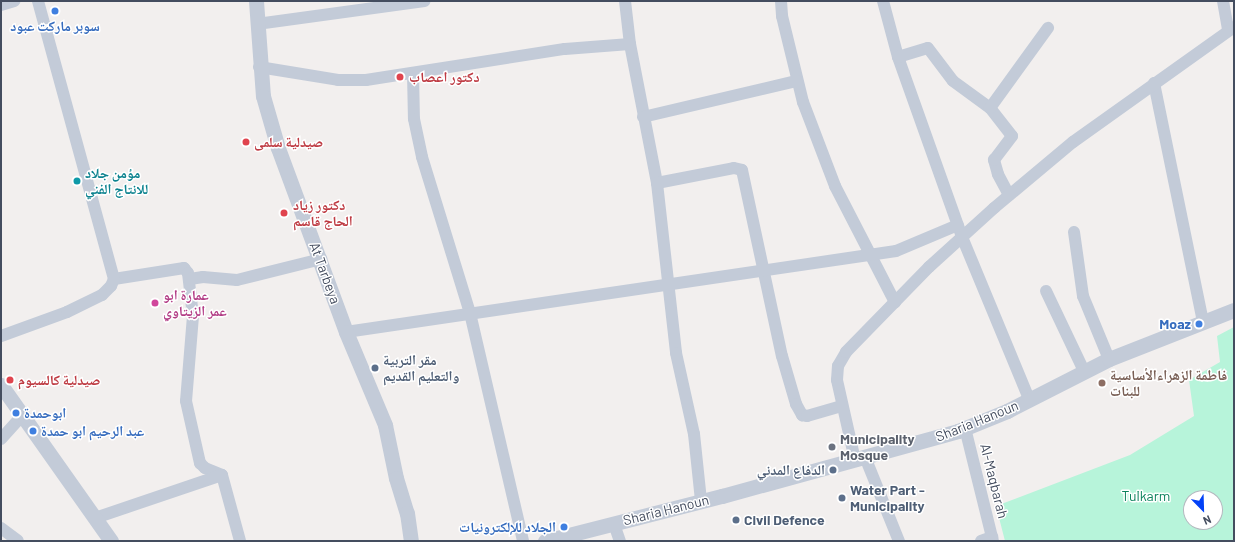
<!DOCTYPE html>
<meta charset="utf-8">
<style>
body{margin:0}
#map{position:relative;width:1235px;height:542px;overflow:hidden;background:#f2efee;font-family:Barlow,"Noto Naskh Arabic",sans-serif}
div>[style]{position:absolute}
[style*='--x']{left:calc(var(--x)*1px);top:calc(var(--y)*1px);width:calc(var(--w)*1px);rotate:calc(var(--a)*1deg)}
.green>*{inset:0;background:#b7f4da}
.minor>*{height:12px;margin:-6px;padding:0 6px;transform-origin:6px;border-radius:6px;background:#c3cbd8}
.tertiary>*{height:15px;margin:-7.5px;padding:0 7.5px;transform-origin:7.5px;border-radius:7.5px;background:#c3cbd8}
.dots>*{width:11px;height:11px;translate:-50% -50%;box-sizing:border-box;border:2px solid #fff;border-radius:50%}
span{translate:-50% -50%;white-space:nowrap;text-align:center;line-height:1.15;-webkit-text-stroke:3px #fff;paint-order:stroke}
.shop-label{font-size:14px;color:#366cbe;font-weight:700}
.right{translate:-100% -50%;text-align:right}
.left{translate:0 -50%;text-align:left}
.health-label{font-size:14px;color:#be3a42;font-weight:700}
.culture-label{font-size:14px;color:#0d838f;font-weight:700}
.street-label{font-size:14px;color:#444d5f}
.hotel-label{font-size:14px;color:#b23c85;font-weight:700}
.service-label{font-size:14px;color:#4e5e75;font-weight:700}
.education-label{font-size:14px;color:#785e54;font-weight:700}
.worship-label{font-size:14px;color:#5b616d;font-weight:700}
.park-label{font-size:14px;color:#0c835d}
.frame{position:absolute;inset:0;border:2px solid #444d5f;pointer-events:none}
.north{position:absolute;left:1183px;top:490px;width:40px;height:40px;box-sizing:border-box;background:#fff;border:1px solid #b4b8bf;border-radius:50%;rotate:157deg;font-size:11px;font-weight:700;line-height:16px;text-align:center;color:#444d5f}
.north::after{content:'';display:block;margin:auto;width:14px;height:18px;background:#0342f7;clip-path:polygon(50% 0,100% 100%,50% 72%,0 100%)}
</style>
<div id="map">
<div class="green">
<i style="clip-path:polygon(evenodd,1234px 327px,1234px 541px,1005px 541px,996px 506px,1130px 455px,1194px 416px,1189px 380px,1220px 362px,1217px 336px,1234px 327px,1191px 498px,1215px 498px,1215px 522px,1191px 522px,1191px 498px)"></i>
</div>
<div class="minor">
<i style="--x:625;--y:1;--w:43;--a:83.4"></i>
<i style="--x:630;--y:44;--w:142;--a:79"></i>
<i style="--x:657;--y:183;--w:171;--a:83.6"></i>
<i style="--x:676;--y:353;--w:83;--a:77.5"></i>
<i style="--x:694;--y:434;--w:67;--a:84"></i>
<i style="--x:781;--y:1;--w:15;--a:86"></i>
<i style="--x:782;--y:16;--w:89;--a:76.3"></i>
<i style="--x:803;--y:102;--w:90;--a:69.1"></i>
<i style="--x:835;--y:186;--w:131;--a:62.7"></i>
<i style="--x:883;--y:1;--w:58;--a:75"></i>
<i style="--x:898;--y:57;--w:191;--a:70.4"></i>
<i style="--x:962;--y:237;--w:175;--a:67.5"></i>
<i style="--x:1223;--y:1;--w:29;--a:80"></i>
<i style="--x:1;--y:5;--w:14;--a:-17"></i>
<i style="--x:257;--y:24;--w:169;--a:-7.8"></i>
<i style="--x:898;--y:57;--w:31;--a:-17"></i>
<i style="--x:928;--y:48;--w:41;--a:52.9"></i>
<i style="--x:953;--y:81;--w:46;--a:36.1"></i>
<i style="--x:259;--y:67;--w:80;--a:9.3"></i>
<i style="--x:338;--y:80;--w:28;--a:0"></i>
<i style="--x:366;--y:80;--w:201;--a:-8.9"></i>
<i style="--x:565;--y:49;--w:65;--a:-4.4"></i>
<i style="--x:413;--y:73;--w:46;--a:88.8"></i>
<i style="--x:414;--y:119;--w:39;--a:78"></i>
<i style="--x:422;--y:157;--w:163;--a:72.9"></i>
<i style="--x:470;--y:313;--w:234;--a:76.9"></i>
<i style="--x:1154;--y:83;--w:244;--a:78.4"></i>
<i style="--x:643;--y:117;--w:158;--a:-13.2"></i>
<i style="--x:657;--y:183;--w:78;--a:-11"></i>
<i style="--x:734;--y:168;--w:8;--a:14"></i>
<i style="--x:742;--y:170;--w:190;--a:77.9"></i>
<i style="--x:782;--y:356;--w:50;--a:73.7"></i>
<i style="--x:796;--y:404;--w:13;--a:61"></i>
<i style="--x:802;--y:415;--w:5;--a:11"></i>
<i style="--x:807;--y:416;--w:36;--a:-16"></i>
<i style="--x:1009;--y:195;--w:24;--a:-118"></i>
<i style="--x:998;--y:174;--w:15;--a:-106"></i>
<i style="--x:994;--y:160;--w:30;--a:-53"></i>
<i style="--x:1012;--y:136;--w:36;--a:-128"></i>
<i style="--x:990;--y:108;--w:99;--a:-54.1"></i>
<i style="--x:1074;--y:232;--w:65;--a:82"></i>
<i style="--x:1083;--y:296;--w:68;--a:67.6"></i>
<i style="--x:114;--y:279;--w:71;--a:-8.9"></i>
<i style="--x:184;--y:268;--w:6;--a:51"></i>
<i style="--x:188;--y:273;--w:43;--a:83.4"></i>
<i style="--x:193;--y:316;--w:85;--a:94.7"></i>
<i style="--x:186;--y:401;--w:64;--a:77.3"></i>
<i style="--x:200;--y:463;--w:7;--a:45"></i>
<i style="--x:205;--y:468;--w:18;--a:22"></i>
<i style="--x:222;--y:475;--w:68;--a:74.7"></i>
<i style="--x:190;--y:279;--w:13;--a:-9"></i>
<i style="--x:203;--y:277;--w:34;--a:5"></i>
<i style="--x:237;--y:280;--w:87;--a:-14"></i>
<i style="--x:1046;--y:291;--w:89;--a:64.6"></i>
<i style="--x:346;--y:332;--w:556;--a:-8.38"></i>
<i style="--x:896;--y:251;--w:67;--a:-22.8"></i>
<i style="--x:1;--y:336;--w:70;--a:-20"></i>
<i style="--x:67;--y:312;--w:39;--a:-26"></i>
<i style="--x:102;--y:295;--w:13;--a:-45"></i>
<i style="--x:111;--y:286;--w:8;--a:-67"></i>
<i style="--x:114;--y:279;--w:288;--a:-105.3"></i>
<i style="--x:965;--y:428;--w:116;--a:76.1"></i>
<i style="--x:1;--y:439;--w:31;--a:-48"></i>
<i style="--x:865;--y:457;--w:91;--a:68"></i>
<i style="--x:855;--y:460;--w:82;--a:-102.7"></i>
<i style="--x:837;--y:380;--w:14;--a:-86"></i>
<i style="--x:838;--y:366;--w:16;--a:-60"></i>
<i style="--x:846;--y:352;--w:119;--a:-45.7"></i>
<i style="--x:929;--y:267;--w:88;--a:-42.2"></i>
<i style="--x:994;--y:208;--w:103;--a:-39.9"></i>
<i style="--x:1073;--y:142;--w:198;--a:-35.5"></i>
<i style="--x:95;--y:518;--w:134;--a:-18.7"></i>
<i style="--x:614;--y:524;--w:18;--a:71"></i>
<i style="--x:1;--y:528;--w:21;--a:37"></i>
<i style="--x:981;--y:541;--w:12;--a:-20"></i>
</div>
<div class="tertiary">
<i style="--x:256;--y:1;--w:95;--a:85.8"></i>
<i style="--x:263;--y:96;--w:54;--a:73.9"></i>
<i style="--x:278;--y:148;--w:196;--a:69.7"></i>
<i style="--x:346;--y:332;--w:101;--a:67.2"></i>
<i style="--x:385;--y:425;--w:54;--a:78.3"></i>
<i style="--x:396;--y:478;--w:37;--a:73"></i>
<i style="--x:407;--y:513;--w:28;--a:82"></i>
<i style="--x:1;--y:385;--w:191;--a:54.8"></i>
<i style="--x:545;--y:541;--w:183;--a:-14.3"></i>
<i style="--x:722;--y:496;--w:245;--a:-15.4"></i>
<i style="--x:958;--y:431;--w:53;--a:-22.2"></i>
<i style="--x:1007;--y:411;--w:114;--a:-27"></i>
<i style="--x:1109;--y:359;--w:134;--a:-21.4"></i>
</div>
<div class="dots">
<i style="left:55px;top:11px;background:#3f7fe0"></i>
<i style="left:400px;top:77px;background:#e0444e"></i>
<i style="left:246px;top:142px;background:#e0444e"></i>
<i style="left:77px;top:181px;background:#0f9aa8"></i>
<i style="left:284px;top:213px;background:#e0444e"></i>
<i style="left:155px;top:303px;background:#d1479c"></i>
<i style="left:1199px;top:324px;background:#3f7fe0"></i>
<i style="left:375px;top:368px;background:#5c6f8a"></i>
<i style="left:10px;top:380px;background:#e0444e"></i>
<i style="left:1102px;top:383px;background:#8d6e63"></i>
<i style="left:16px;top:413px;background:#3f7fe0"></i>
<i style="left:33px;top:431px;background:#3f7fe0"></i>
<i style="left:832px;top:447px;background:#6b7280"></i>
<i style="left:833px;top:470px;background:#5c6f8a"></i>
<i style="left:842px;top:498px;background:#5c6f8a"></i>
<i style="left:736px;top:520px;background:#5c6f8a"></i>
<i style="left:564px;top:527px;background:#3f7fe0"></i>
</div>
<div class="shop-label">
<span style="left:55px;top:26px">سوبر ماركت عبود</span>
<span class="right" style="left:1191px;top:324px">Moaz</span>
<span class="left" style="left:24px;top:413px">ابوحمدة</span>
<span class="left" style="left:41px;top:431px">عبد الرحيم ابو حمدة</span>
<span class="right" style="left:556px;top:527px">الجلاد للإلكترونيات</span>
</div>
<div class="health-label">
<span class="left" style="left:409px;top:77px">دكتور اعصاب</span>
<span class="left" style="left:254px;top:142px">صيدلية سلمى</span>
<span class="left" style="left:293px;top:213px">دكتور زياد<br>الحاج قاسم</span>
<span class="left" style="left:18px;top:380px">صيدلية كالسيوم</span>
</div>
<div class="culture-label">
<span class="left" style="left:85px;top:181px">مؤمن جلاد<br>للانتاج الفني</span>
</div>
<div class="street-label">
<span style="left:325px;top:273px;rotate:70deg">At Tarbeya</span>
<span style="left:977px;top:421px;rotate:-22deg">Sharia Hanoun</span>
<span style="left:994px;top:481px;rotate:76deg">Al-Maqbarah</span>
<span style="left:666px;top:510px;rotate:-14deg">Sharia Hanoun</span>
</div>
<div class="hotel-label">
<span class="left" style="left:163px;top:303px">عمارة ابو<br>عمر الزيتاوي</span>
</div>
<div class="service-label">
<span class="left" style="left:383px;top:368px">مقر التربية<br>والتعليم القديم</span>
<span class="right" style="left:825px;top:470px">الدفاع المدني</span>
<span class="left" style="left:850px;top:498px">Water Part -<br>Municipality</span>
<span class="left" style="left:744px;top:520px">Civil Defence</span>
</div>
<div class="education-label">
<span class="left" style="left:1110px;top:383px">فاطمة الزهراءالأساسية<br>للبنات</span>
</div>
<div class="worship-label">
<span class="left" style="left:840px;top:447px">Municipality<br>Mosque</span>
</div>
<div class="park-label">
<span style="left:1146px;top:496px">Tulkarm</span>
</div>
<div class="frame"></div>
<div class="north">N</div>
</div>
